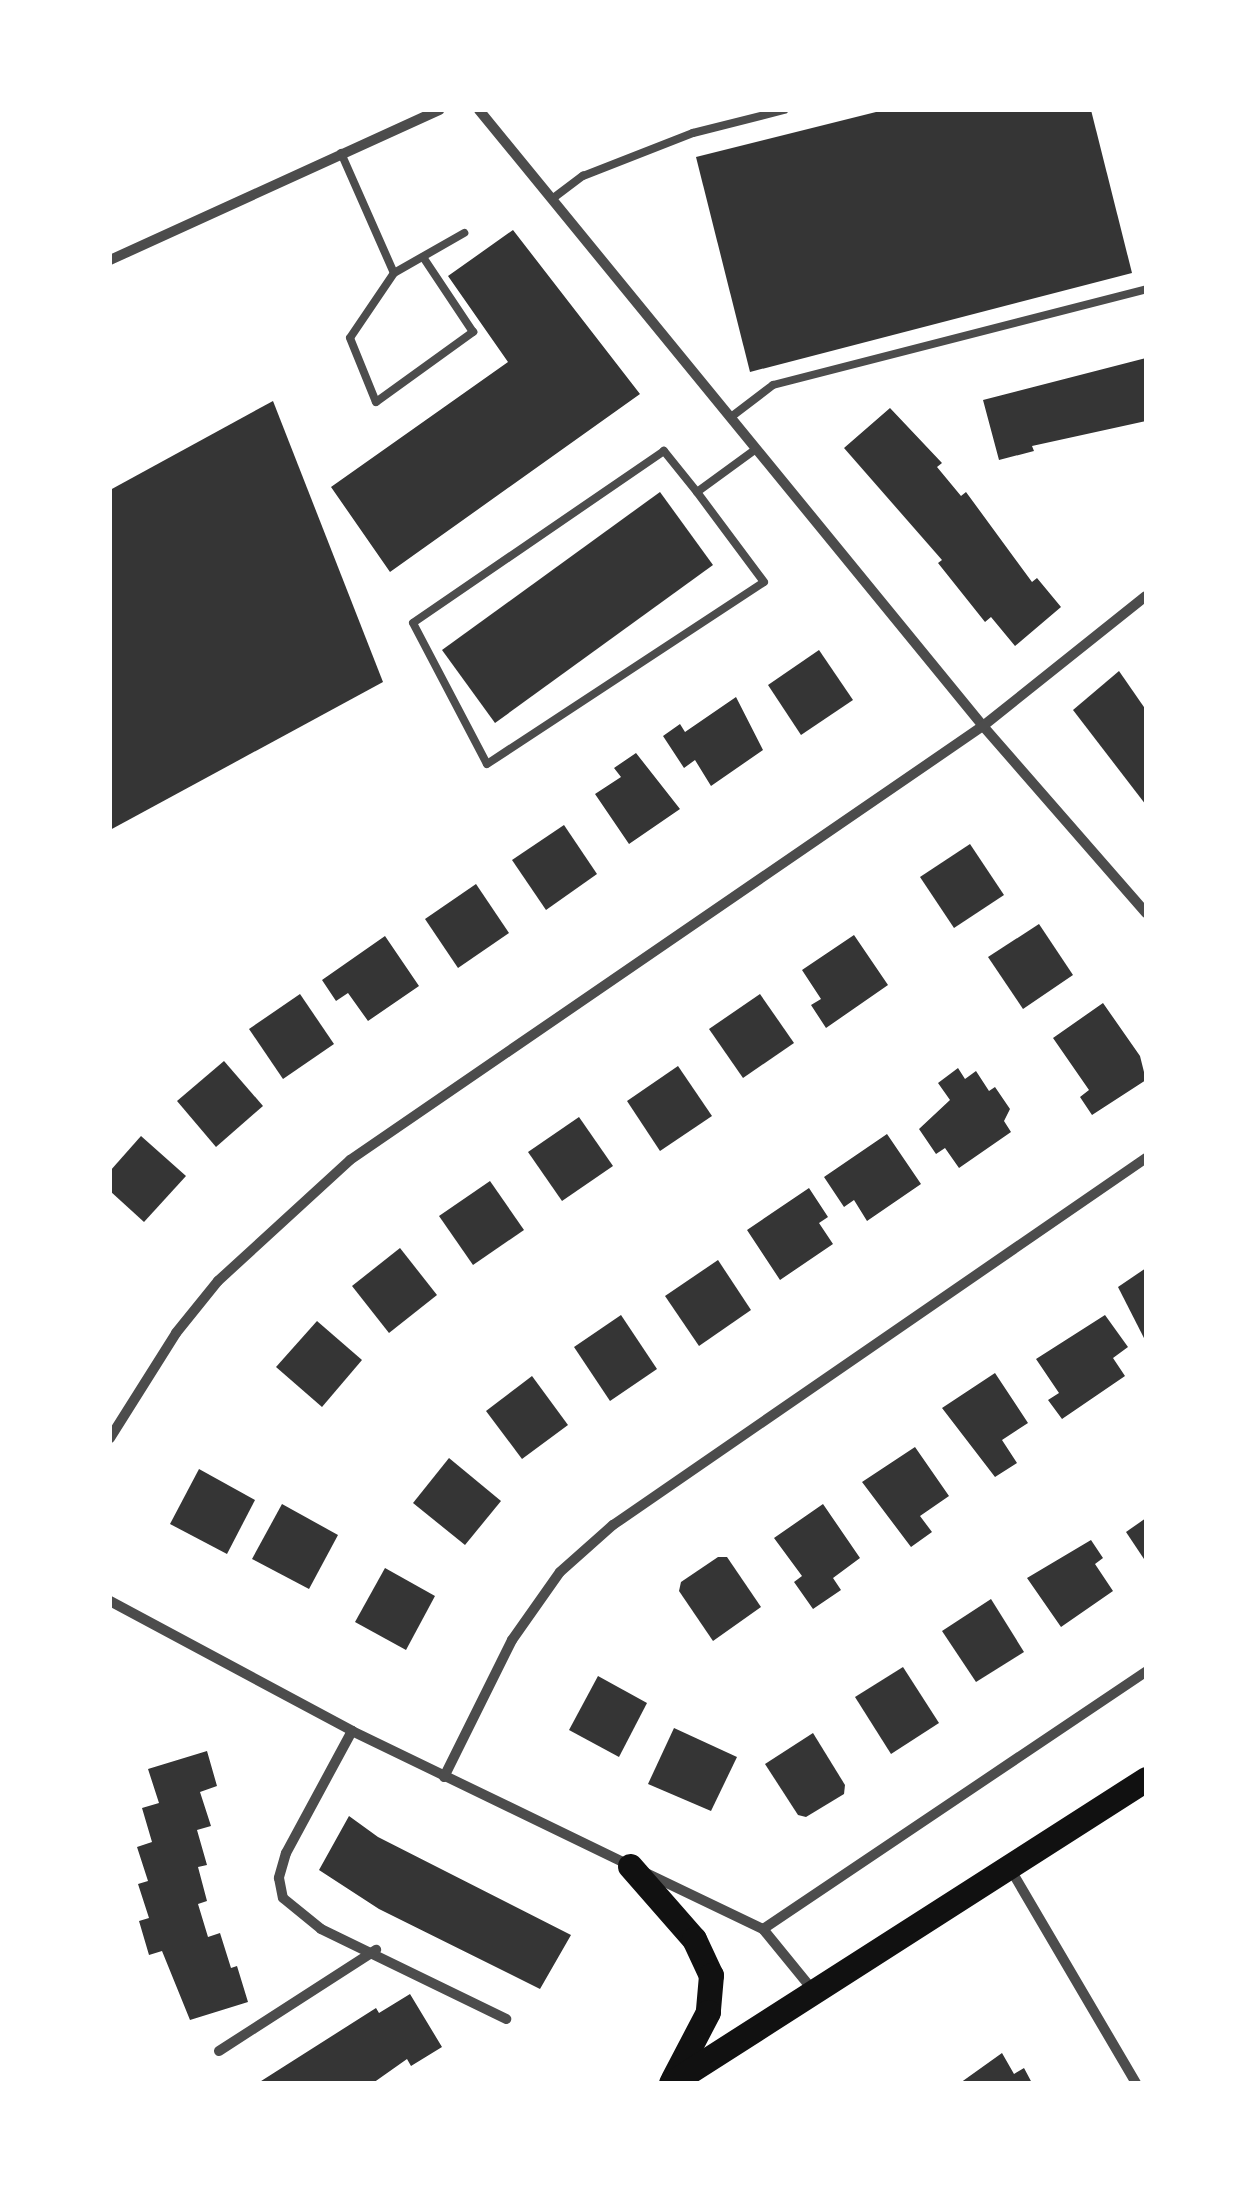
<!DOCTYPE html>
<style>
body{margin:0}
#map{position:relative;width:1256px;height:2193px;overflow:hidden;background:#fff;font-family:"Roboto Condensed",sans-serif}
div>[style]{position:absolute}
[style*='--x']{left:calc(var(--x)*1px);top:calc(var(--y)*1px);width:calc(var(--w)*1px);rotate:calc(var(--a)*1deg)}
.building>*{inset:0;background:#353535}
.service>*{height:8px;margin:-4px;padding:0 4px;transform-origin:4px;border-radius:4px;background:#4c4c4c}
.minor>*{height:10px;margin:-5px;padding:0 5px;transform-origin:5px;border-radius:5px;background:#4c4c4c}
.primary>*{height:25px;margin:-12.5px;padding:0 12.5px;transform-origin:12.5px;border-radius:12.5px;background:#111}
span{translate:-50% -50%;white-space:nowrap;text-align:center;line-height:1.15;-webkit-text-stroke:10px #fff;paint-order:stroke}
.frame{position:absolute;inset:0;border:112px solid #fff;pointer-events:none}
</style>
<div id="map">
<div class="building">
<i style="clip-path:polygon(884px 110px,1091px 110px,1132px 273px,750px 372px,696px 157px)"></i>
<i style="clip-path:polygon(513px 230px,640px 394px,390px 572px,331px 487px,508px 362px,448px 276px)"></i>
<i style="clip-path:polygon(1146px 358px,1146px 421px,1032px 446px,1034px 451px,999px 460px,983px 400px)"></i>
<i style="clip-path:polygon(273px 401px,383px 682px,110px 830px,110px 490px)"></i>
<i style="clip-path:polygon(890px 408px,942px 463px,937px 467px,961px 496px,966px 492px,1032px 582px,1037px 578px,1061px 607px,1015px 646px,991px 617px,985px 622px,938px 563px,942px 560px,844px 448px)"></i>
<i style="clip-path:polygon(660px 492px,713px 565px,495px 723px,442px 650px)"></i>
<i style="clip-path:polygon(819px 650px,853px 700px,801px 735px,768px 685px)"></i>
<i style="clip-path:polygon(1119px 671px,1146px 710px,1146px 805px,1073px 710px)"></i>
<i style="clip-path:polygon(736px 697px,763px 750px,711px 786px,695px 760px,684px 768px,663px 736px,680px 724px,685px 732px)"></i>
<i style="clip-path:polygon(636px 753px,680px 809px,629px 844px,595px 794px,621px 777px,614px 768px)"></i>
<i style="clip-path:polygon(564px 825px,597px 874px,546px 910px,512px 860px)"></i>
<i style="clip-path:polygon(970px 844px,1004px 895px,954px 928px,920px 877px)"></i>
<i style="clip-path:polygon(476px 884px,509px 933px,458px 968px,425px 919px)"></i>
<i style="clip-path:polygon(1039px 924px,1073px 975px,1023px 1009px,988px 957px)"></i>
<i style="clip-path:polygon(854px 935px,888px 985px,826px 1028px,811px 1005px,821px 999px,802px 970px)"></i>
<i style="clip-path:polygon(385px 936px,419px 986px,368px 1021px,348px 993px,336px 1001px,322px 980px)"></i>
<i style="clip-path:polygon(300px 994px,334px 1044px,283px 1079px,249px 1029px)"></i>
<i style="clip-path:polygon(760px 994px,794px 1043px,743px 1078px,709px 1029px)"></i>
<i style="clip-path:polygon(1103px 1003px,1140px 1056px,1146px 1080px,1092px 1115px,1080px 1097px,1089px 1090px,1053px 1038px)"></i>
<i style="clip-path:polygon(224px 1061px,263px 1106px,216px 1147px,177px 1101px)"></i>
<i style="clip-path:polygon(678px 1066px,712px 1116px,660px 1151px,627px 1101px)"></i>
<i style="clip-path:polygon(958px 1068px,965px 1079px,976px 1071px,989px 1091px,995px 1087px,1010px 1109px,1004px 1121px,1011px 1132px,959px 1168px,945px 1148px,936px 1154px,919px 1129px,950px 1100px,938px 1083px)"></i>
<i style="clip-path:polygon(579px 1117px,613px 1166px,562px 1201px,528px 1152px)"></i>
<i style="clip-path:polygon(887px 1134px,921px 1184px,867px 1221px,854px 1200px,844px 1207px,824px 1177px)"></i>
<i style="clip-path:polygon(141px 1136px,186px 1176px,144px 1222px,110px 1191px,110px 1171px)"></i>
<i style="clip-path:polygon(490px 1181px,524px 1230px,473px 1265px,439px 1216px)"></i>
<i style="clip-path:polygon(809px 1188px,828px 1217px,819px 1223px,833px 1244px,780px 1280px,747px 1230px)"></i>
<i style="clip-path:polygon(400px 1248px,437px 1295px,389px 1333px,352px 1286px)"></i>
<i style="clip-path:polygon(718px 1260px,751px 1310px,699px 1346px,665px 1296px)"></i>
<i style="clip-path:polygon(1146px 1268px,1146px 1342px,1118px 1287px)"></i>
<i style="clip-path:polygon(621px 1315px,657px 1369px,610px 1401px,574px 1347px)"></i>
<i style="clip-path:polygon(1105px 1315px,1128px 1347px,1113px 1358px,1125px 1376px,1062px 1419px,1048px 1400px,1059px 1393px,1036px 1359px)"></i>
<i style="clip-path:polygon(317px 1321px,362px 1360px,322px 1407px,276px 1367px)"></i>
<i style="clip-path:polygon(995px 1373px,1028px 1423px,1002px 1440px,1017px 1463px,995px 1477px,942px 1408px)"></i>
<i style="clip-path:polygon(532px 1376px,568px 1425px,522px 1459px,486px 1411px)"></i>
<i style="clip-path:polygon(915px 1447px,949px 1496px,920px 1516px,932px 1532px,911px 1547px,862px 1482px)"></i>
<i style="clip-path:polygon(449px 1458px,501px 1501px,465px 1545px,413px 1503px)"></i>
<i style="clip-path:polygon(199px 1469px,255px 1500px,227px 1554px,170px 1524px)"></i>
<i style="clip-path:polygon(282px 1504px,338px 1535px,309px 1589px,252px 1559px)"></i>
<i style="clip-path:polygon(823px 1504px,860px 1558px,833px 1578px,841px 1590px,813px 1609px,794px 1582px,802px 1576px,774px 1538px)"></i>
<i style="clip-path:polygon(1146px 1518px,1146px 1562px,1126px 1532px)"></i>
<i style="clip-path:polygon(1091px 1540px,1103px 1558px,1095px 1564px,1113px 1591px,1061px 1627px,1027px 1578px)"></i>
<i style="clip-path:polygon(718px 1557px,727px 1557px,761px 1607px,713px 1641px,679px 1591px,681px 1582px)"></i>
<i style="clip-path:polygon(385px 1568px,435px 1596px,406px 1650px,355px 1622px)"></i>
<i style="clip-path:polygon(991px 1599px,1024px 1652px,976px 1682px,942px 1631px)"></i>
<i style="clip-path:polygon(903px 1667px,939px 1723px,891px 1754px,855px 1697px)"></i>
<i style="clip-path:polygon(598px 1676px,647px 1703px,619px 1757px,569px 1730px)"></i>
<i style="clip-path:polygon(674px 1728px,737px 1757px,711px 1811px,648px 1784px)"></i>
<i style="clip-path:polygon(813px 1733px,845px 1785px,844px 1794px,806px 1817px,798px 1815px,765px 1764px)"></i>
<i style="clip-path:polygon(207px 1751px,217px 1786px,200px 1792px,211px 1826px,197px 1830px,207px 1865px,198px 1867px,207px 1901px,198px 1904px,208px 1937px,220px 1933px,231px 1968px,237px 1966px,248px 2002px,190px 2020px,162px 1951px,149px 1955px,139px 1921px,149px 1918px,138px 1884px,148px 1881px,137px 1847px,152px 1842px,142px 1808px,159px 1803px,148px 1769px)"></i>
<i style="clip-path:polygon(349px 1816px,378px 1837px,571px 1935px,540px 1989px,379px 1909px,319px 1870px)"></i>
<i style="clip-path:polygon(410px 1994px,442px 2047px,411px 2066px,407px 2059px,373px 2083px,258px 2083px,376px 2008px,379px 2013px)"></i>
<i style="clip-path:polygon(1002px 2053px,1014px 2074px,1024px 2068px,1032px 2083px,960px 2083px)"></i>
</div>
<div class="service">
<i style="--x:341;--y:153;--w:131;--a:66.2"></i>
<i style="--x:394;--y:273;--w:81;--a:-29.7"></i>
<i style="--x:552;--y:199;--w:39;--a:-37"></i>
<i style="--x:583;--y:176;--w:118;--a:-21.4"></i>
<i style="--x:693;--y:133;--w:94;--a:-14.2"></i>
<i style="--x:394;--y:273;--w:78;--a:124.1"></i>
<i style="--x:350;--y:338;--w:69;--a:67.9"></i>
<i style="--x:376;--y:402;--w:120;--a:-35.8"></i>
<i style="--x:473;--y:332;--w:90;--a:-123.7"></i>
<i style="--x:731;--y:417;--w:53;--a:-37.3"></i>
<i style="--x:773;--y:385;--w:385;--a:-14.4"></i>
<i style="--x:697;--y:492;--w:53;--a:-128.8"></i>
<i style="--x:664;--y:451;--w:304;--a:145.6"></i>
<i style="--x:413;--y:623;--w:159;--a:62.3"></i>
<i style="--x:487;--y:764;--w:331;--a:-33.3"></i>
<i style="--x:764;--y:582;--w:112;--a:-126.7"></i>
<i style="--x:697;--y:492;--w:73;--a:-36.1"></i>
</div>
<div class="minor">
<i style="--x:479;--y:110;--w:796;--a:50.71"></i>
<i style="--x:983;--y:726;--w:248;--a:48.9"></i>
<i style="--x:110;--y:260;--w:362;--a:-24.5"></i>
<i style="--x:110;--y:1438;--w:124;--a:-57.8"></i>
<i style="--x:176;--y:1333;--w:67;--a:-51.1"></i>
<i style="--x:218;--y:1281;--w:179;--a:-42.5"></i>
<i style="--x:350;--y:1160;--w:767;--a:-34.44"></i>
<i style="--x:983;--y:726;--w:208;--a:-38.6"></i>
<i style="--x:110;--y:1601;--w:275;--a:28.2"></i>
<i style="--x:352;--y:1731;--w:310;--a:25.8"></i>
<i style="--x:352;--y:1731;--w:139;--a:118.4"></i>
<i style="--x:286;--y:1853;--w:26;--a:106"></i>
<i style="--x:279;--y:1878;--w:20;--a:79"></i>
<i style="--x:283;--y:1898;--w:49;--a:39.2"></i>
<i style="--x:321;--y:1929;--w:206;--a:25.9"></i>
<i style="--x:444;--y:1777;--w:153;--a:-63.6"></i>
<i style="--x:512;--y:1640;--w:83;--a:-54.8"></i>
<i style="--x:560;--y:1572;--w:71;--a:-41.6"></i>
<i style="--x:613;--y:1525;--w:647;--a:-34.55"></i>
<i style="--x:1011;--y:1870;--w:247;--a:59.6"></i>
<i style="--x:646;--y:1873;--w:130;--a:25.6"></i>
<i style="--x:763;--y:1929;--w:77;--a:50.8"></i>
<i style="--x:763;--y:1929;--w:461;--a:-33.9"></i>
<i style="--x:219;--y:2051;--w:187;--a:-32.8"></i>
</div>
<div class="primary">
<i style="--x:630;--y:1866;--w:97;--a:48.8"></i>
<i style="--x:694;--y:1939;--w:40;--a:65"></i>
<i style="--x:711;--y:1975;--w:37;--a:95"></i>
<i style="--x:708;--y:2012;--w:76;--a:117.6"></i>
<i style="--x:671;--y:2083;--w:564;--a:-32.62"></i>
</div>
<div class="frame"></div>
</div>
